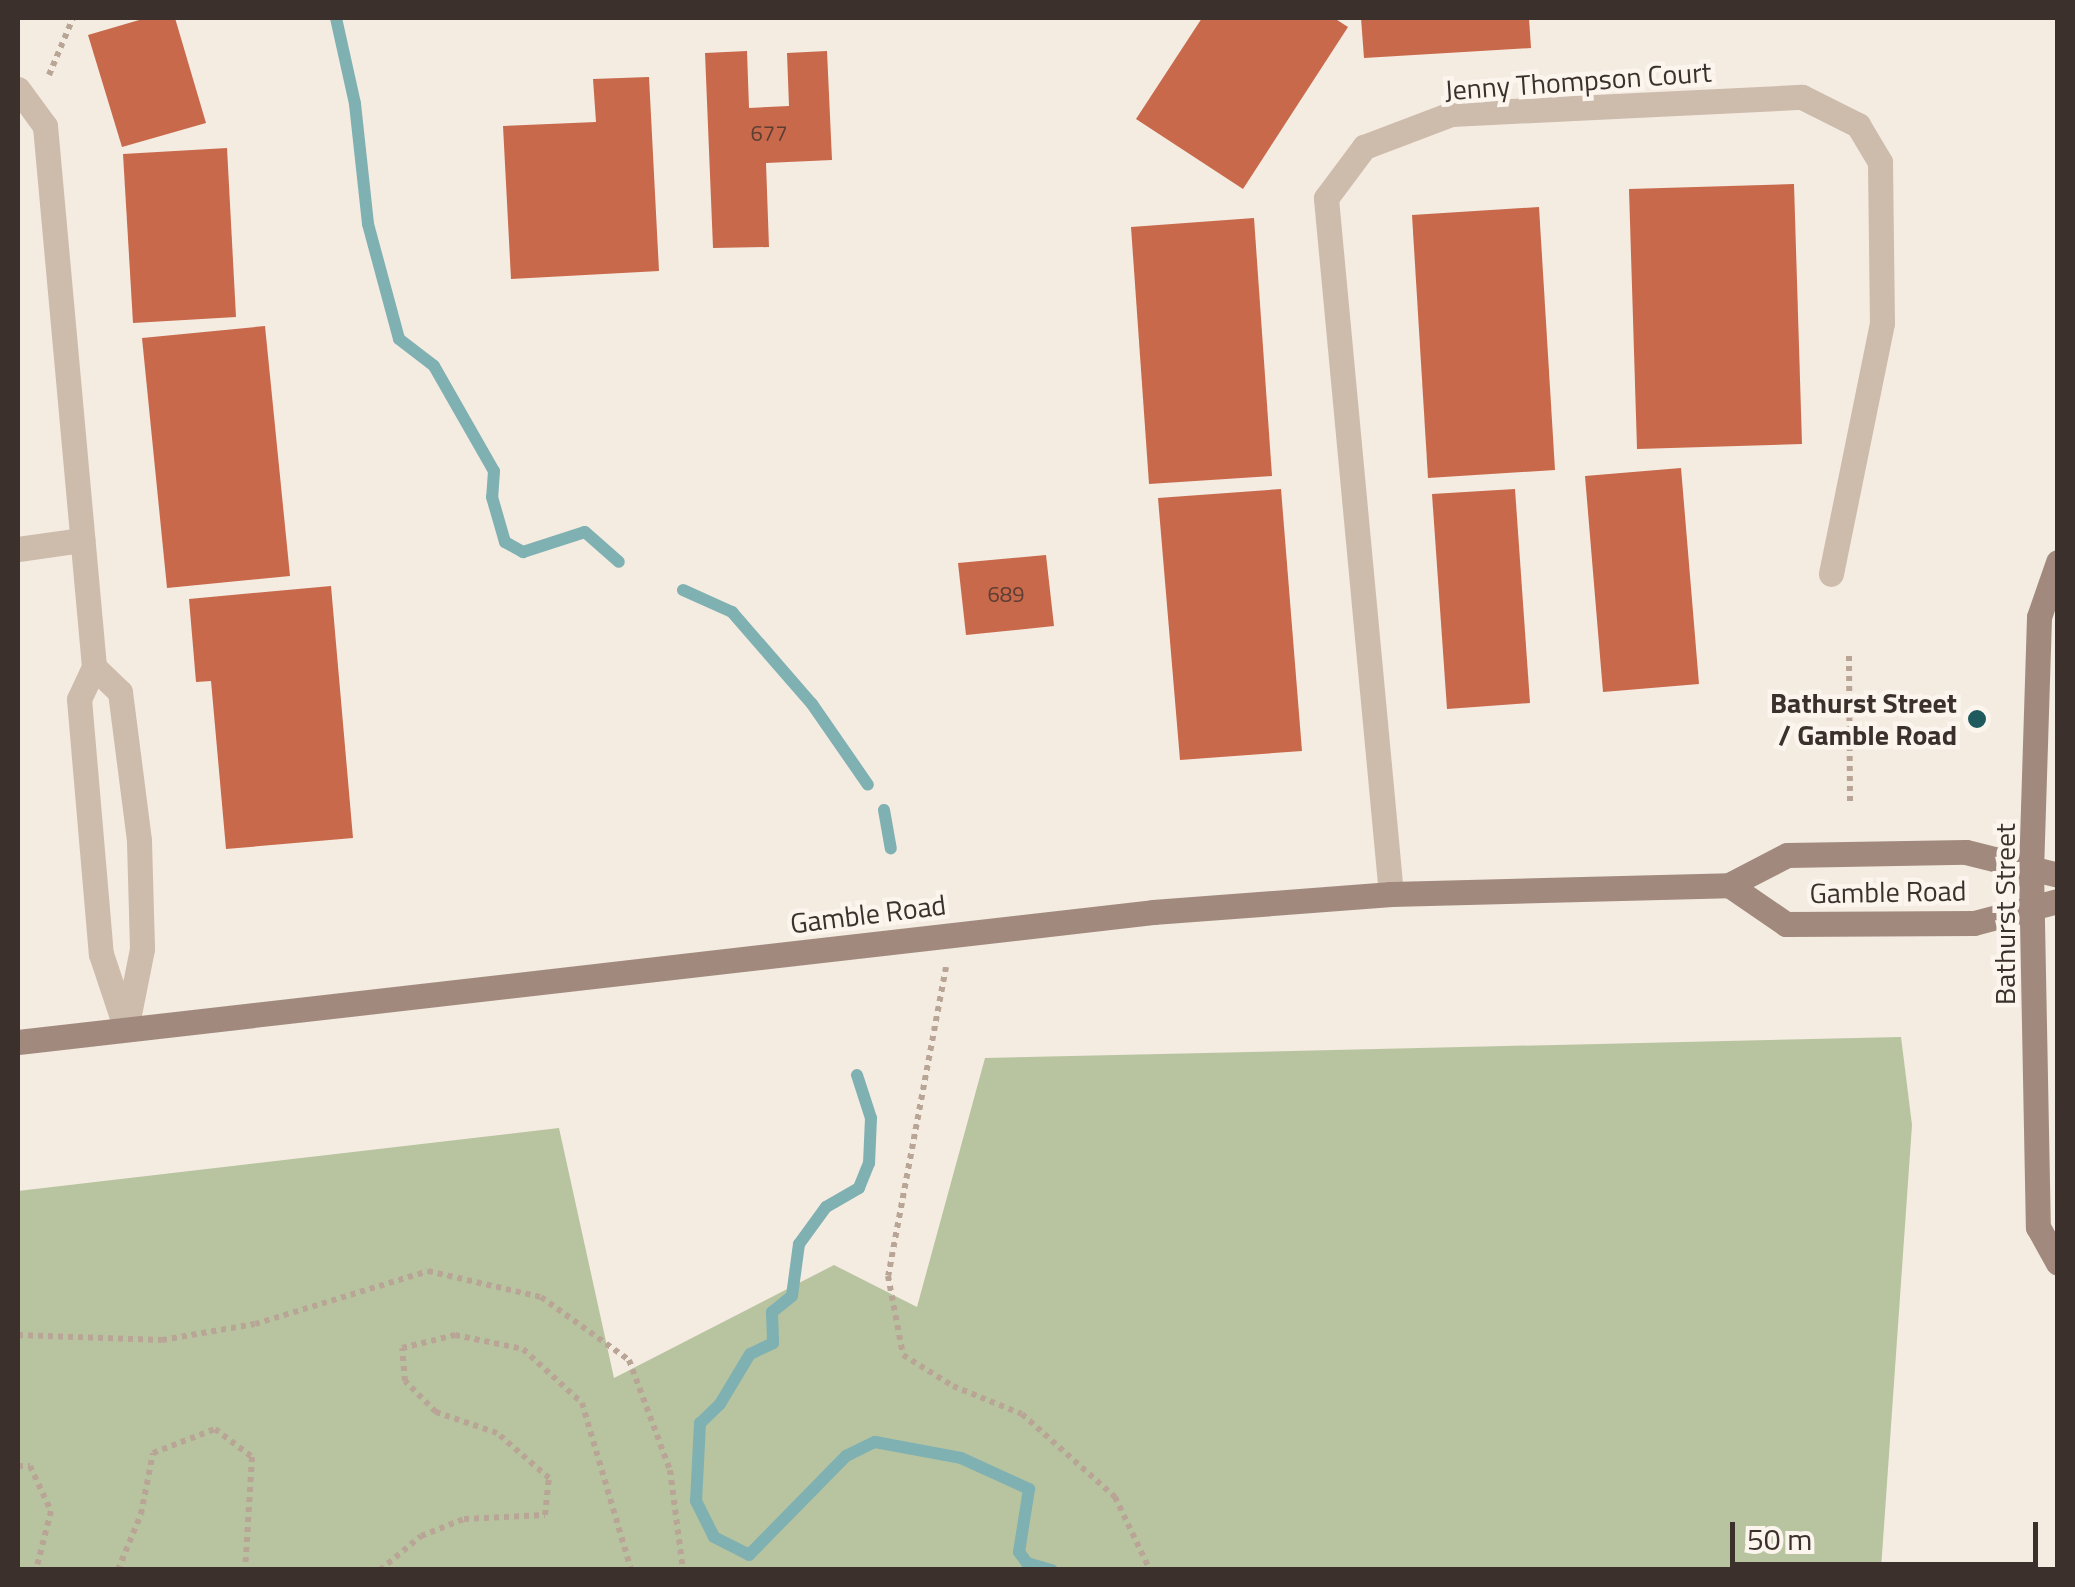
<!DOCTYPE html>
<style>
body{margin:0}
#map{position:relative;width:2075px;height:1587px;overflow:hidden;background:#f4ebe1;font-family:"Titillium Web",sans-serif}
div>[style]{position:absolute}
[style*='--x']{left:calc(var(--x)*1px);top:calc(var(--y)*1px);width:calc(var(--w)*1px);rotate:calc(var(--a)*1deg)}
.green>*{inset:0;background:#b8c4a0}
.stream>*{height:12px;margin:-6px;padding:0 6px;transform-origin:6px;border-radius:6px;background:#7fb0b2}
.building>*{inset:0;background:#c8694b}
.path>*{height:6px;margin-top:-3px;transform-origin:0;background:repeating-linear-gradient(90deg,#b9a596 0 5px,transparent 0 10px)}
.minor>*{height:25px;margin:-12.5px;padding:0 12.5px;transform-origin:12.5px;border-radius:12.5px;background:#cdbbac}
.secondary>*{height:25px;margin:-12.5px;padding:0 12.5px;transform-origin:12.5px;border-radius:12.5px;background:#a18a7d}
.dots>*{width:28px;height:28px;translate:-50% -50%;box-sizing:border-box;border:5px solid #fbf5ee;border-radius:50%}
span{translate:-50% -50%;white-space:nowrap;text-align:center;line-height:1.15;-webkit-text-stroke:9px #fbf5ee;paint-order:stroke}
.number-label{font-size:22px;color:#5e3e33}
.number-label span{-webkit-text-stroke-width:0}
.street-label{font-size:28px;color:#3b302b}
.poi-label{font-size:28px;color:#3b302b;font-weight:700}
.right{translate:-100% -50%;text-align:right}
.frame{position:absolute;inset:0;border:20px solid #3b302b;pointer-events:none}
.scale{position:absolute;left:1730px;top:1522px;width:308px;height:45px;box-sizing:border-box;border:5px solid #3b302b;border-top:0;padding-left:12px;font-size:30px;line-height:35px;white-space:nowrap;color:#3b302b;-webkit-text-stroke:8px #fbf5ee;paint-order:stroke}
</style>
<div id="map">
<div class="green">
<i style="clip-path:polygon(1901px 1037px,1912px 1125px,1881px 1569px,18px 1569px,18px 1191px,559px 1128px,614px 1378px,834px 1265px,917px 1307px,985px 1058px)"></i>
</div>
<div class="stream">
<i style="--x:336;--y:18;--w:88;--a:77.5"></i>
<i style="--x:355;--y:104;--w:121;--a:83.8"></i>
<i style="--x:368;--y:224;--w:119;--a:74.9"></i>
<i style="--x:399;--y:339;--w:44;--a:37.6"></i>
<i style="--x:434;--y:366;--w:121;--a:60.3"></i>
<i style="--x:494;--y:471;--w:26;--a:94"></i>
<i style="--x:492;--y:497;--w:47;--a:73.9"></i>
<i style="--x:505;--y:542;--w:21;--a:29"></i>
<i style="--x:523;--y:552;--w:65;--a:-17.9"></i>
<i style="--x:585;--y:532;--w:45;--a:41.4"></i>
<i style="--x:683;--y:590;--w:54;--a:24.2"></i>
<i style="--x:732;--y:612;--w:122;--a:49"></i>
<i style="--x:812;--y:704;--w:98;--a:55.3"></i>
<i style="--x:884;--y:810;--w:39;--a:80"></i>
<i style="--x:857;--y:1075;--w:45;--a:72"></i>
<i style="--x:871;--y:1118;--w:45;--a:92.5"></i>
<i style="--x:869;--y:1163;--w:27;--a:112"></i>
<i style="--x:859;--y:1188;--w:38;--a:150"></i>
<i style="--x:826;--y:1207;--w:46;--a:126.1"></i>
<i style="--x:799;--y:1244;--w:52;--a:97.7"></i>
<i style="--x:792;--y:1296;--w:26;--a:141"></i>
<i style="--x:772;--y:1312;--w:31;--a:88"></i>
<i style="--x:773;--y:1343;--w:25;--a:154"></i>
<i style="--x:750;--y:1354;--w:58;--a:121"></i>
<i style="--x:720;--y:1404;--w:28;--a:136"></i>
<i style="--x:700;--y:1423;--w:78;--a:92.9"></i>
<i style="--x:696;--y:1501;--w:40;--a:63.4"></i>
<i style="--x:714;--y:1537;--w:39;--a:27"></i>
<i style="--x:749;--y:1555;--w:139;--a:-45.6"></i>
<i style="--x:846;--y:1456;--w:32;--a:-26"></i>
<i style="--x:875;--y:1442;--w:87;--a:10.5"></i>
<i style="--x:961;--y:1458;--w:75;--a:24.5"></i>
<i style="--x:1029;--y:1489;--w:64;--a:99"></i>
<i style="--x:1019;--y:1552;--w:14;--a:54"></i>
<i style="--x:1027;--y:1563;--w:26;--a:16"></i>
</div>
<div class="building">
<i style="clip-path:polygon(146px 18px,175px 18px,206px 123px,122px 147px,88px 35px)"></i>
<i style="clip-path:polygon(1202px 18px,1334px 18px,1348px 27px,1243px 189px,1136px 119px)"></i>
<i style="clip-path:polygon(1361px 18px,1529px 18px,1531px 48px,1364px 58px)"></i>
<i style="clip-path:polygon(747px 51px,749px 108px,789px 106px,787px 53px,827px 51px,832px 160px,766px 163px,769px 247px,713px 248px,705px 53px)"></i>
<i style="clip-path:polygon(649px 77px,659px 271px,511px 279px,503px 126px,596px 122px,593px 79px)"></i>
<i style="clip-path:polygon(227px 148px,236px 317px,133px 323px,123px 154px)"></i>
<i style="clip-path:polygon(1794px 184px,1802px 444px,1637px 449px,1629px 189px)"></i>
<i style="clip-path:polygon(1539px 207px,1555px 470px,1428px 478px,1412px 215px)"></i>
<i style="clip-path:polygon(1254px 218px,1272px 476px,1149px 484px,1131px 227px)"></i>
<i style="clip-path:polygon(265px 326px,290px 576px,167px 588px,142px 338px)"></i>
<i style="clip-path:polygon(1681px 468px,1699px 684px,1603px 692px,1585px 476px)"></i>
<i style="clip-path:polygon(1281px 489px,1302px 751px,1180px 760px,1158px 498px)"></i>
<i style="clip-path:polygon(1515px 489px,1530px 703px,1447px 709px,1432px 494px)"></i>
<i style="clip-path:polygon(1046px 555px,1054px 626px,966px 635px,958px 563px)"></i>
<i style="clip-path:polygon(331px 586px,353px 838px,226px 849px,211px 681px,196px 682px,189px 599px)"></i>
</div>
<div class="path">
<i style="--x:49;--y:75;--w:62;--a:-67.2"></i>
<i style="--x:1849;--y:656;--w:149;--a:89.6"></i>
<i style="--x:946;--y:967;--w:314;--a:100.6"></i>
<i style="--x:888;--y:1276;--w:80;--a:79.2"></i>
<i style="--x:903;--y:1355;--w:59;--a:31.8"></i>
<i style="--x:953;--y:1386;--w:74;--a:22.1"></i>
<i style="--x:1022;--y:1414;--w:125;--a:41.7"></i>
<i style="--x:1115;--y:1497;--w:81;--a:64.4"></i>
<i style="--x:18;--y:1335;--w:144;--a:2"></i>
<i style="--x:162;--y:1340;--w:94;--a:-9.8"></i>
<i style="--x:255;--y:1324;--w:181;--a:-17"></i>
<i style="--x:428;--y:1271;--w:116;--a:13"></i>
<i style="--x:541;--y:1297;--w:108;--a:35.6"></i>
<i style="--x:629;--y:1360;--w:117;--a:69.6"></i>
<i style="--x:670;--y:1470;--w:101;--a:82.6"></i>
<i style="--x:18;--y:1466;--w:12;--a:0"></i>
<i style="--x:30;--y:1466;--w:50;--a:65"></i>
<i style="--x:51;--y:1511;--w:61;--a:104.3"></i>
<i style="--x:118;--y:1570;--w:61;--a:-67.7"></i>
<i style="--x:141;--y:1514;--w:62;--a:-78.9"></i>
<i style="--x:153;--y:1453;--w:66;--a:-21.2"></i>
<i style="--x:215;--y:1429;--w:46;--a:37.1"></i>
<i style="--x:252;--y:1457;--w:113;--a:93.5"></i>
<i style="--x:380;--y:1570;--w:53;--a:-39.7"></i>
<i style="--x:421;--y:1536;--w:46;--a:-21.6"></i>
<i style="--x:464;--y:1519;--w:81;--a:-2.8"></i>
<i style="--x:545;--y:1515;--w:37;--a:-84"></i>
<i style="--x:549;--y:1478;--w:69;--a:-139.1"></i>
<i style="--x:497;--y:1433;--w:65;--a:-161"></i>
<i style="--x:436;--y:1412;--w:44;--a:-135"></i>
<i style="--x:405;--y:1381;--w:33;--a:-95"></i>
<i style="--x:402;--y:1348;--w:55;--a:-13.8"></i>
<i style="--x:455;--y:1335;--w:69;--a:11.6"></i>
<i style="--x:523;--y:1349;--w:80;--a:42.5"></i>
<i style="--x:582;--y:1403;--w:174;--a:73.6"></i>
</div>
<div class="minor">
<i style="--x:18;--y:89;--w:46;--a:53.9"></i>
<i style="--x:45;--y:126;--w:543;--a:84.82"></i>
<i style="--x:94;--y:667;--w:35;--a:115"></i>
<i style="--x:79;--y:699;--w:256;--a:85.1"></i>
<i style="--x:101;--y:954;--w:79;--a:71.6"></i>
<i style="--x:18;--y:549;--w:65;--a:-8"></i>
<i style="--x:94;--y:667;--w:36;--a:44"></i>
<i style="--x:120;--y:692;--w:150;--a:82.7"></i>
<i style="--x:139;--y:841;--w:108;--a:88.4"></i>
<i style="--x:142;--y:949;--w:76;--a:101.3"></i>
<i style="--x:1391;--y:894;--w:699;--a:-95.34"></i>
<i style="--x:1326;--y:198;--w:64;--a:-53.3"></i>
<i style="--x:1364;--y:147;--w:93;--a:-20.8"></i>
<i style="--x:1451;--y:114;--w:351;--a:-2.8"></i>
<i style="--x:1802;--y:97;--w:63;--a:26.6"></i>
<i style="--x:1858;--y:125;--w:43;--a:59.3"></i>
<i style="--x:1880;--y:162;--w:161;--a:89.3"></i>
<i style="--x:1882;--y:323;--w:256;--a:101.5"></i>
</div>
<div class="secondary">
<i style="--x:2058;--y:562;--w:58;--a:109.1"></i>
<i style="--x:2039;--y:617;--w:252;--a:91.8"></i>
<i style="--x:2031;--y:869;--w:358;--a:88.9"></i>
<i style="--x:2038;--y:1227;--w:41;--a:60.9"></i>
<i style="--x:1729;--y:885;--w:69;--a:34.4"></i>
<i style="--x:1786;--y:924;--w:188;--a:-0.3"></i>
<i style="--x:1974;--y:923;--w:87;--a:-14.7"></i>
<i style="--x:18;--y:1042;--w:1142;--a:-6.53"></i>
<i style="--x:1153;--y:912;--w:239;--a:-4.3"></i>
<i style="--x:1391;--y:894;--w:338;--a:-1.5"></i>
<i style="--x:1729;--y:885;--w:65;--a:-27.3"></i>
<i style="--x:1787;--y:855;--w:179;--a:-1"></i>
<i style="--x:1966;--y:852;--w:95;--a:14"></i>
</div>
<div class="dots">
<i style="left:1977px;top:719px;background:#1f5a5e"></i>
</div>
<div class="number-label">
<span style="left:769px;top:134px">677</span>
<span style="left:1006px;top:595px">689</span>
</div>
<div class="street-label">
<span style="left:1578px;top:81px;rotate:-4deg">Jenny Thompson Court</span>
<span style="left:1888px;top:892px;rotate:-1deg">Gamble Road</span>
<span style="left:868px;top:914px;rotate:-7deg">Gamble Road</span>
<span style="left:2005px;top:914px;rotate:-90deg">Bathurst Street</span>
</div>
<div class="poi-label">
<span class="right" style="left:1957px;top:719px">Bathurst Street<br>/ Gamble Road</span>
</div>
<div class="frame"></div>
<div class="scale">50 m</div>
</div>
